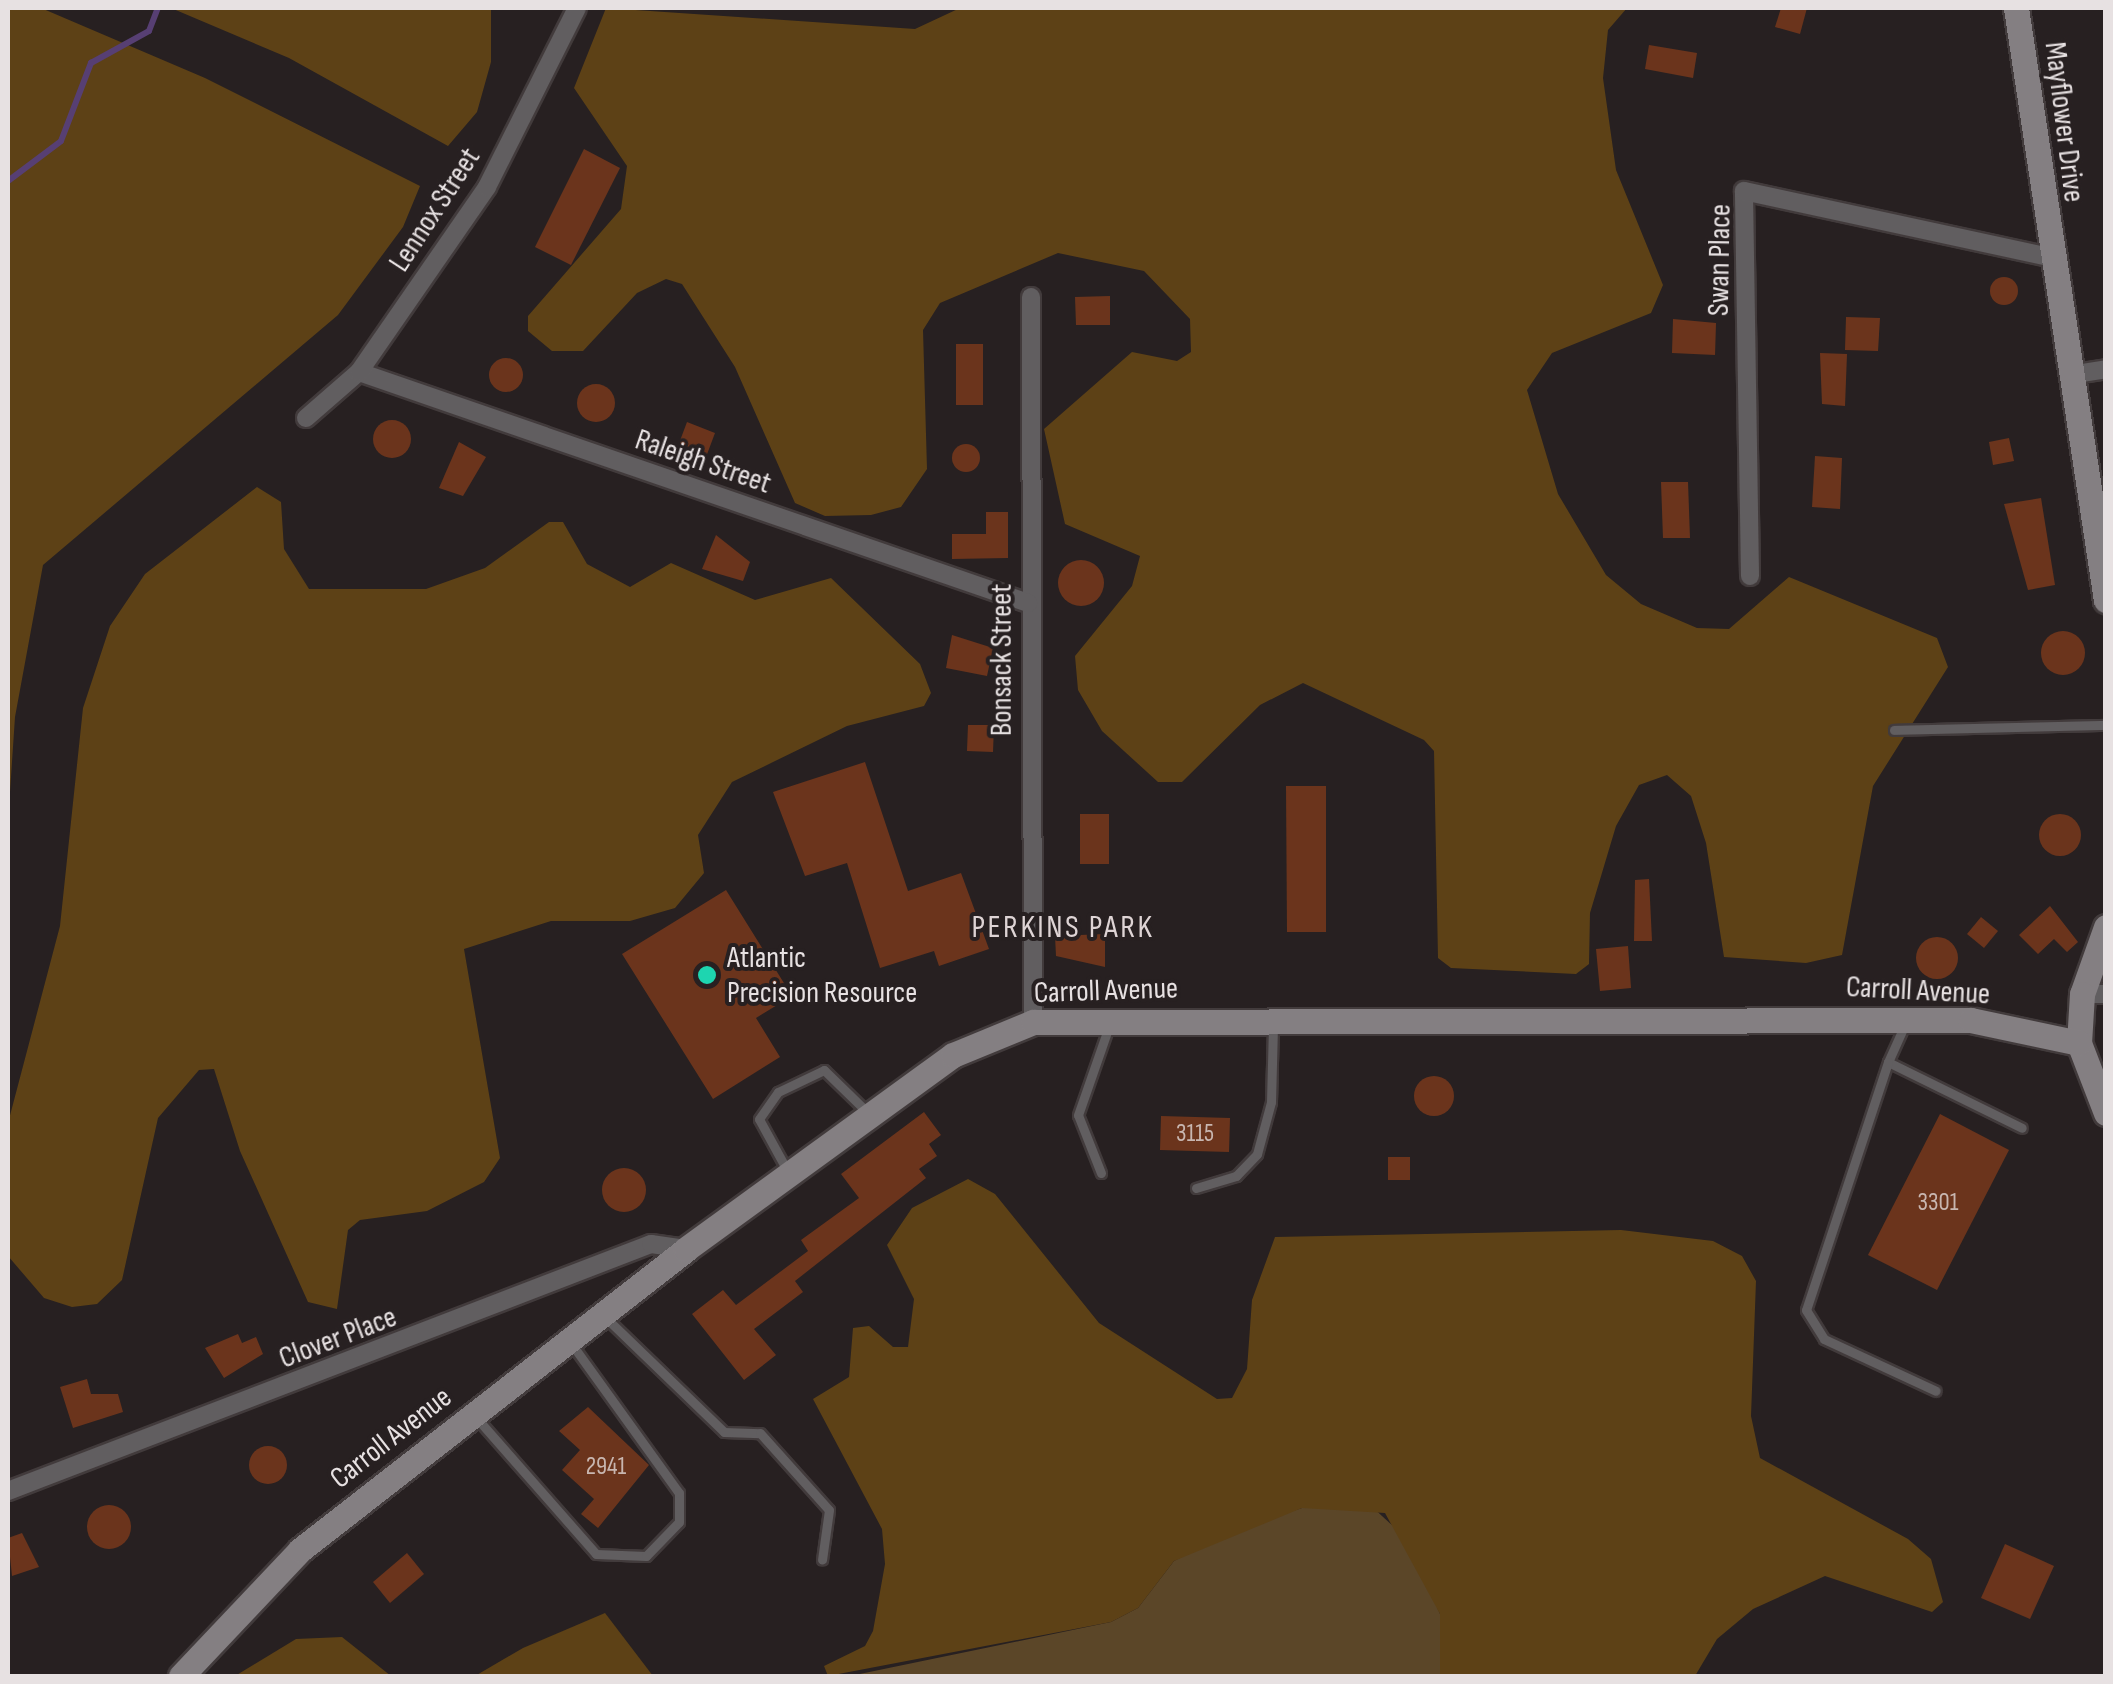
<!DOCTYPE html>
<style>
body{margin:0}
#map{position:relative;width:2113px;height:1684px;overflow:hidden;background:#272021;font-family:"Sofia Sans Condensed",sans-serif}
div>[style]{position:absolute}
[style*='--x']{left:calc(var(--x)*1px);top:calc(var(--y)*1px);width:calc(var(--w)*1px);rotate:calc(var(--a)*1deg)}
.green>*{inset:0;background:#5b4628}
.forest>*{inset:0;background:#5d4116}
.stream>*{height:6px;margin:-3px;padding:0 3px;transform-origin:3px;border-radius:3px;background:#573f73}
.building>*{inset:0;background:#6b341c}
.round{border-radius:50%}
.roads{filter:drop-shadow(2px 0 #423b3c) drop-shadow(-2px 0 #423b3c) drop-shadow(0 2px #423b3c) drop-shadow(0 -2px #423b3c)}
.lane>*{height:9px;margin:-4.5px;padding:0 4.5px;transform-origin:4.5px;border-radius:4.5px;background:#615e60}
.street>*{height:18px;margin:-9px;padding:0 9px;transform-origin:9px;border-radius:9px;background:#615e60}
.secondary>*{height:25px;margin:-12.5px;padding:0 12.5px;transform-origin:12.5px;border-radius:12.5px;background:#847f82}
.dots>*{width:28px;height:28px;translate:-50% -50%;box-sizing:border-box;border:5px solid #272021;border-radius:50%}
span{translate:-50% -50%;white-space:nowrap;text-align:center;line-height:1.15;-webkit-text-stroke:8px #272021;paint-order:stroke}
.number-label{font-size:25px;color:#c8b6b0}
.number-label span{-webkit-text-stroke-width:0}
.street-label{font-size:30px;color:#e7e1e2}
.poi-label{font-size:30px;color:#e7e1e2}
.left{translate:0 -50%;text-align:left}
.neighbourhood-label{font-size:32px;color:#ded4d5;letter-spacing:2.5px}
.frame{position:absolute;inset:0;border:10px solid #e7e1e2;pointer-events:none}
</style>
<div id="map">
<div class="green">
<i style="clip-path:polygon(1370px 1505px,1406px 1538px,1440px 1614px,1440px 1676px,850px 1676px,1111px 1622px,1138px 1608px,1174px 1561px,1229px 1532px,1302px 1508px)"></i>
</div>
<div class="forest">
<i style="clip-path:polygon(8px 8px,41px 8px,205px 78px,420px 186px,403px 227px,338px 315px,43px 565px,15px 717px,8px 822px)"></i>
<i style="clip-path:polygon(171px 8px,491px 8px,491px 62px,477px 112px,448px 146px,289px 58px)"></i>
<i style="clip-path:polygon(606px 8px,915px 29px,960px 8px,1627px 8px,1608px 30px,1603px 78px,1616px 170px,1663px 285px,1651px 313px,1552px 353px,1527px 390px,1558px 494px,1606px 575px,1641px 604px,1697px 628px,1729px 629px,1789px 577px,1937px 638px,1948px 667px,1873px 786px,1842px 955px,1806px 963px,1724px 957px,1706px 843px,1691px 796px,1667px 775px,1639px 785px,1616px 826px,1590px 913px,1589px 964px,1576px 974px,1451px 968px,1438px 958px,1434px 751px,1424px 740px,1303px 683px,1260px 705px,1182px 782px,1158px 782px,1102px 731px,1078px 690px,1075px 656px,1132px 586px,1140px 556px,1065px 524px,1044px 429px,1132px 352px,1177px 361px,1191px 352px,1190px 319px,1144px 271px,1058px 253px,940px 303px,923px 330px,927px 469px,901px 507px,871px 515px,825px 516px,795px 503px,735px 367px,682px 284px,666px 279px,637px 293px,583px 351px,552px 351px,528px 331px,528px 316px,621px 209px,627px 166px,574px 88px)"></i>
<i style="clip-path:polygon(257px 487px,281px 502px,284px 549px,309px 589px,426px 589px,485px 568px,549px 522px,563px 522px,587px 564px,630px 587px,671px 563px,755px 600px,831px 578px,920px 664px,931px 693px,924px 706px,847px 726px,732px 782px,698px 835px,704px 873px,675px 908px,630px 921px,551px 921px,464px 949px,500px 1158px,484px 1182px,427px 1211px,360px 1220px,348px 1230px,337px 1309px,308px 1302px,240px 1151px,214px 1069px,199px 1070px,158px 1118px,122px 1280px,97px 1304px,72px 1307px,44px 1298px,8px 1256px,8px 1123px,60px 926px,83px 708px,110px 626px,145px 574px)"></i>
<i style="clip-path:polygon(968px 1179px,995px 1194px,1099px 1323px,1217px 1399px,1232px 1398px,1247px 1369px,1252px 1300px,1275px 1237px,1621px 1230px,1713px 1241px,1742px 1256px,1756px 1281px,1751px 1416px,1760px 1458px,1908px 1539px,1931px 1559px,1943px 1602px,1932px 1612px,1825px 1576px,1753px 1609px,1717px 1639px,1695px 1676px,1440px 1676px,1440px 1614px,1385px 1513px,1302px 1508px,1174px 1561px,1138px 1608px,1111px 1622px,828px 1676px,824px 1666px,865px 1646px,873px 1631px,885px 1564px,882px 1529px,813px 1399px,849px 1377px,853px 1328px,869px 1326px,893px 1347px,908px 1347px,914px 1299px,887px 1245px,912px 1208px)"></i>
<i style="clip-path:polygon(605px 1613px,653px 1676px,475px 1676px,523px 1648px)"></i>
<i style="clip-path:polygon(342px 1637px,391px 1676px,235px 1676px,296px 1639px)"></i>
</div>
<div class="stream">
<i style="--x:8;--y:181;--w:66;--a:-37"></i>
<i style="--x:61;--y:141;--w:84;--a:-69"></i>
<i style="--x:91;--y:63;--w:66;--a:-28.9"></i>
<i style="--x:149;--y:31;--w:25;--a:-69"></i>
</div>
<div class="building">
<i style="clip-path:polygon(1781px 8px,1807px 8px,1800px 34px,1775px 27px)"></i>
<i style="clip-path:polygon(1649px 45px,1697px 53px,1693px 78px,1645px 69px)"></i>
<i style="clip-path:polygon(584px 149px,620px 168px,571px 265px,535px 247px)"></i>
<i class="round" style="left:1990px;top:277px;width:28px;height:28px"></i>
<i style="clip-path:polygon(1110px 296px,1110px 325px,1076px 325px,1075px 297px)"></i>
<i style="clip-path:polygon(1846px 317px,1880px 318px,1878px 351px,1845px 350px)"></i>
<i style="clip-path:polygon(1673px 319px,1716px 323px,1715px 355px,1672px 353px)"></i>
<i style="clip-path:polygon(956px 344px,983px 344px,983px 405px,956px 405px)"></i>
<i style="clip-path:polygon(1820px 353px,1847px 354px,1845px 406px,1822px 404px)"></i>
<i class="round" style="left:489px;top:358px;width:34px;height:34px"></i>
<i class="round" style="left:577px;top:384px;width:38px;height:38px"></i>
<i class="round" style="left:373px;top:420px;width:38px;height:38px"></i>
<i style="clip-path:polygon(687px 422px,715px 433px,706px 457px,678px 446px)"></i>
<i style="clip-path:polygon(2009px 438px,2014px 461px,1993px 465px,1989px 442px)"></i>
<i style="clip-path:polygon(459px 442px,486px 457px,463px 496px,439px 488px)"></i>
<i class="round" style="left:952px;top:444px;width:28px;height:28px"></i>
<i style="clip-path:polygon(1815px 456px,1842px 458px,1840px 509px,1812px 507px)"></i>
<i style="clip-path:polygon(1661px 482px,1688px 482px,1690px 538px,1663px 538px)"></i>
<i style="clip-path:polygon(2041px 498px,2055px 585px,2028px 590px,2004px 504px)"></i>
<i style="clip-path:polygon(986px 512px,1008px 512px,1008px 558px,952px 559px,952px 534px,986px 534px)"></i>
<i style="clip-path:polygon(716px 535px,750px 562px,743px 581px,702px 569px)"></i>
<i class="round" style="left:1058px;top:560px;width:46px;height:46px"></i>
<i class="round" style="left:2041px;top:631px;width:44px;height:44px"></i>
<i style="clip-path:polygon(952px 635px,993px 648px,987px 676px,946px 668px)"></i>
<i style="clip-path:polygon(968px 725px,994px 725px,993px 752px,967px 751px)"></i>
<i style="clip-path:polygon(865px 762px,908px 891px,961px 873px,989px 949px,939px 966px,934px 951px,880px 968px,847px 863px,805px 876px,773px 792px)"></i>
<i style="clip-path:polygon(1286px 786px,1326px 786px,1326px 932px,1287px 932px)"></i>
<i style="clip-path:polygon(1080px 814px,1109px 814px,1109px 864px,1080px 864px)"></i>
<i class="round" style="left:2039px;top:814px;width:42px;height:42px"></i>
<i style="clip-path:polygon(1649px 879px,1652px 941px,1634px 941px,1635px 880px)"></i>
<i style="clip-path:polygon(726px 890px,792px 996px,756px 1018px,780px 1057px,713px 1099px,622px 954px)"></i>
<i style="clip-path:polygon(2050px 906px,2078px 942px,2067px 952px,2054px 939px,2038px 954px,2019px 935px)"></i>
<i style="clip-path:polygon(1981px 917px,1998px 931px,1984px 948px,1967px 934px)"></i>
<i style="clip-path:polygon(1105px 934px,1105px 967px,1056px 956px,1055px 936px)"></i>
<i class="round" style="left:1916px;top:937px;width:42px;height:42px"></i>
<i style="clip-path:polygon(1628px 946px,1631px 988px,1600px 991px,1596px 949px)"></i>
<i class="round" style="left:1414px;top:1076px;width:40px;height:40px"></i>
<i style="clip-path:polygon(924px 1112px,941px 1135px,929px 1144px,937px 1156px,919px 1169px,926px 1178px,795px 1281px,803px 1292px,754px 1329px,776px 1355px,744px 1380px,692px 1314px,723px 1290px,736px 1305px,808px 1251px,801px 1240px,859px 1198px,841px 1174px)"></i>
<i style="clip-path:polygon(1940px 1114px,2009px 1150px,1937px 1290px,1868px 1255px)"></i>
<i style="clip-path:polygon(1161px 1116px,1230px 1118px,1229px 1152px,1160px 1150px)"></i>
<i style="clip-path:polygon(1388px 1157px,1410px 1157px,1410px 1180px,1388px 1180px)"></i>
<i class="round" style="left:602px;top:1168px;width:44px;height:44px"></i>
<i style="clip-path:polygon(238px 1334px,242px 1343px,256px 1337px,263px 1354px,224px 1378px,205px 1348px)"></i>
<i style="clip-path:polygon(87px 1379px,91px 1394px,118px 1394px,123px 1412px,73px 1428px,60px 1387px)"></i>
<i style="clip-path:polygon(588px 1407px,649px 1465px,598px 1528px,581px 1514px,594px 1499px,562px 1470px,580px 1450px,559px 1431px)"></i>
<i class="round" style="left:249px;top:1446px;width:38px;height:38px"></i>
<i class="round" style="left:87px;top:1505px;width:44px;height:44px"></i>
<i style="clip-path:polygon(22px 1533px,39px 1567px,12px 1576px,8px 1538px)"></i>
<i style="clip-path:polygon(2005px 1544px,2054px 1566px,2030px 1619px,1981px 1598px)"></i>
<i style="clip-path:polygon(407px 1553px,424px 1574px,390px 1603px,373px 1582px)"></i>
</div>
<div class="roads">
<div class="lane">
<i style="--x:1894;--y:730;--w:212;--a:-1.4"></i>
<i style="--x:1906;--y:1022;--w:44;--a:114.2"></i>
<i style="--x:1888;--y:1062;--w:149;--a:26.2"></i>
<i style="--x:1888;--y:1062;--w:261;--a:108.3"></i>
<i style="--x:1806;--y:1310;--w:34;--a:58"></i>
<i style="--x:1824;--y:1339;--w:123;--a:24.9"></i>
<i style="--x:788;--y:1172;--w:60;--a:-118.7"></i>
<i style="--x:759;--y:1119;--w:33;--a:-55"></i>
<i style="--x:778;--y:1092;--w:51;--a:-25.6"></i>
<i style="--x:824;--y:1070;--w:62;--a:44.3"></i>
<i style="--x:1101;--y:1173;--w:62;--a:-111.6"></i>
<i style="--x:1078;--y:1115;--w:94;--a:-70.8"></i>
<i style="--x:1196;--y:1188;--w:42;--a:-16.7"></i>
<i style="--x:1236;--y:1176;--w:30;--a:-46"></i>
<i style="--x:1257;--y:1154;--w:54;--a:-74.9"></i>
<i style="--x:1271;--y:1102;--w:76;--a:-88.5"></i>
<i style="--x:604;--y:1316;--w:167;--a:44"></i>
<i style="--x:724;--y:1432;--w:36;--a:2"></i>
<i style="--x:760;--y:1433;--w:103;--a:48.1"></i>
<i style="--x:829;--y:1510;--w:50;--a:98"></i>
<i style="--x:474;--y:1415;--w:185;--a:48.7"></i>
<i style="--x:596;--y:1554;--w:50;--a:2.3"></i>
<i style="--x:646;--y:1556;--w:47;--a:-45.9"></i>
<i style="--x:679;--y:1522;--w:29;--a:-90"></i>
<i style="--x:679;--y:1493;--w:185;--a:-125.8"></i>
</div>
<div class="street">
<i style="--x:1031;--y:297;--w:725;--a:89.84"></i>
<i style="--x:359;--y:372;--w:708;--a:19.05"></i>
<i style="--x:2070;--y:375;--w:36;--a:-9"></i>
<i style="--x:306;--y:418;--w:70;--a:-41"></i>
<i style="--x:359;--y:372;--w:225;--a:-55.3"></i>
<i style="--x:487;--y:187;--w:200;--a:-63.3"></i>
<i style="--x:1750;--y:576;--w:385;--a:-90.9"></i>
<i style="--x:1744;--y:191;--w:312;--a:12.2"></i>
<i style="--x:2082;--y:994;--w:24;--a:0"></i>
<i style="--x:8;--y:1491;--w:689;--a:-21.01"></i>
<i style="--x:651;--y:1244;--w:35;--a:8"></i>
</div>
<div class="secondary">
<i style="--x:2016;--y:8;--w:599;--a:81.36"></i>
<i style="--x:2106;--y:927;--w:71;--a:109.7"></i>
<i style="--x:2082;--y:994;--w:49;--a:93.5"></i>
<i style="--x:2079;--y:1043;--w:75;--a:68.9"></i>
<i style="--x:181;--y:1676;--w:173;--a:-46.6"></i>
<i style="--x:300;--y:1550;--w:489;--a:-37.9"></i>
<i style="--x:686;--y:1249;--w:330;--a:-36"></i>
<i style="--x:953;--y:1055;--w:87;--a:-22.4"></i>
<i style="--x:1033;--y:1022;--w:938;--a:-0.12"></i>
<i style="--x:1971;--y:1020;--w:110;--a:12"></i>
</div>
</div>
<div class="dots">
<i style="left:707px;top:975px;background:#1ed5b0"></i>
</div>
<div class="number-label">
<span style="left:1195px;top:1134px">3115</span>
<span style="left:1938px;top:1203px">3301</span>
<span style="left:606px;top:1467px">2941</span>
</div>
<div class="street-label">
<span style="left:2064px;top:122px;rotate:83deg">Mayflower Drive</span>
<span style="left:435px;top:210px;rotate:-57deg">Lennox Street</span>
<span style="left:1720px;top:260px;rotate:-89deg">Swan Place</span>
<span style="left:703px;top:462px;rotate:19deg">Raleigh Street</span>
<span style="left:1002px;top:660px;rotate:-90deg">Bonsack Street</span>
<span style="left:1106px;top:991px;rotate:-2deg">Carroll Avenue</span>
<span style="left:1918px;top:991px;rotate:3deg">Carroll Avenue</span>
<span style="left:338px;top:1338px;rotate:-21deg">Clover Place</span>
<span style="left:391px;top:1438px;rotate:-38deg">Carroll Avenue</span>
</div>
<div class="poi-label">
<span class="left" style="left:727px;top:975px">Atlantic<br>Precision Resource</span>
</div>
<div class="neighbourhood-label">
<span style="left:1063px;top:928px">PERKINS PARK</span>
</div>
<div class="frame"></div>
</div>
